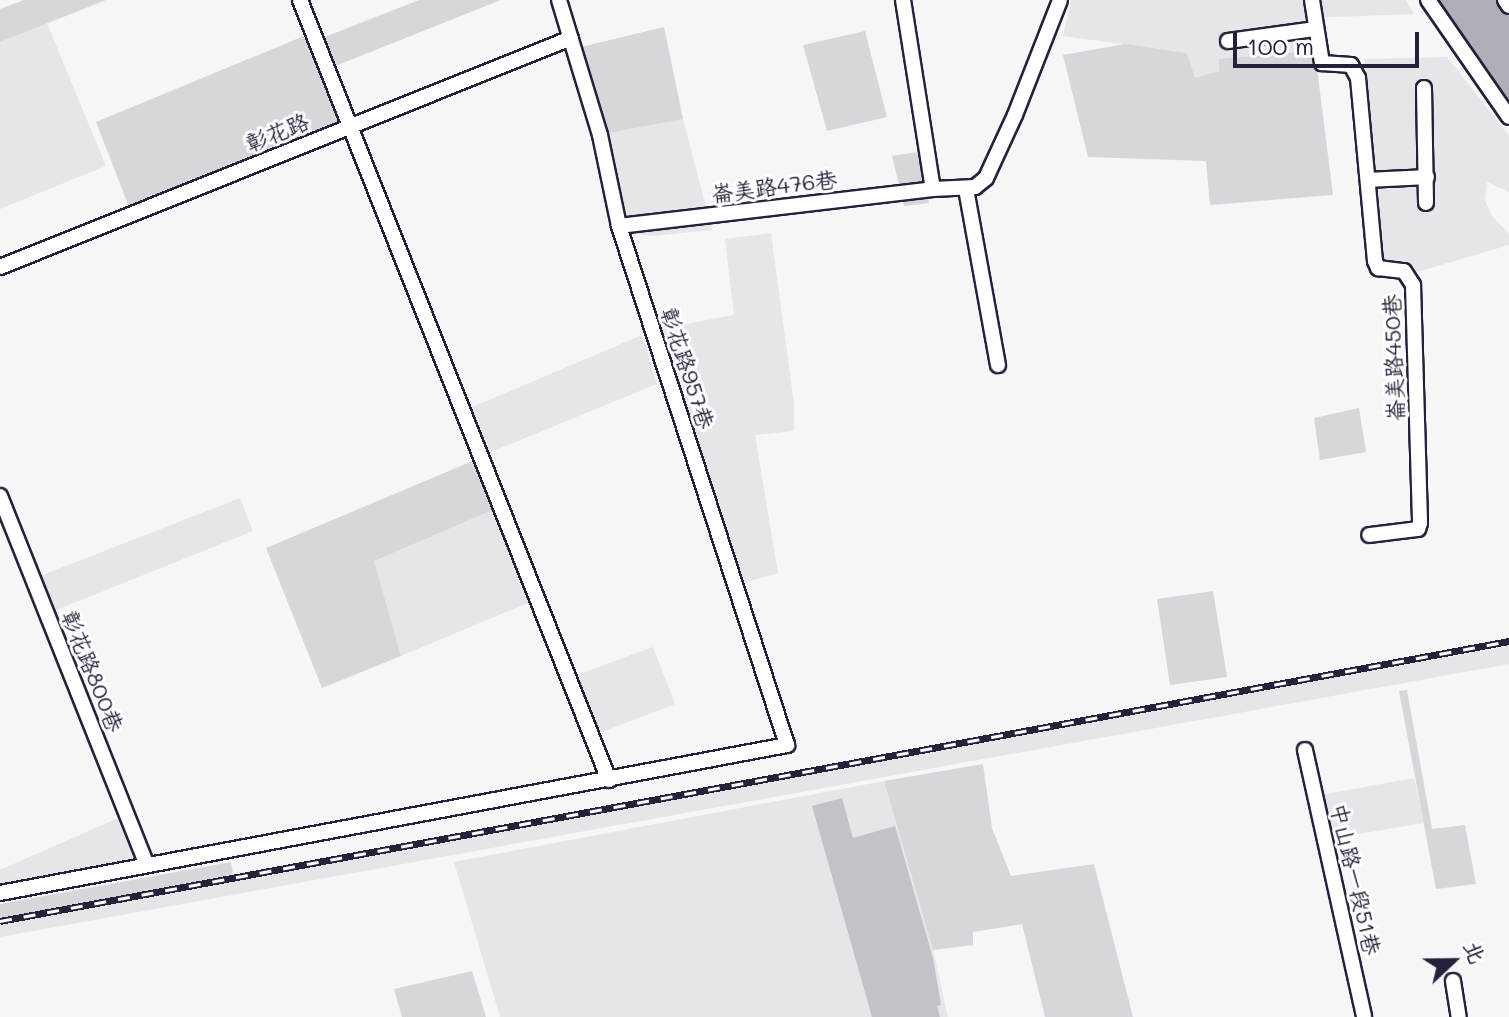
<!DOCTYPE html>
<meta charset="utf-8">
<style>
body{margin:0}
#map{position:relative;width:1509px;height:1017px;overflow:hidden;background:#f6f6f7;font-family:Mali,"LXGW WenKai TC",sans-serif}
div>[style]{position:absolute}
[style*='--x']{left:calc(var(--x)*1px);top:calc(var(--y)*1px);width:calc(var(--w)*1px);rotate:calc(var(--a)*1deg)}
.built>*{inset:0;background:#e6e6e9}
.green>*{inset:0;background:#d7d7db}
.water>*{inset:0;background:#aeaeb7}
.building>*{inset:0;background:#c2c2c9}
.roads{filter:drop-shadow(2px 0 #22223b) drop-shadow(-2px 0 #22223b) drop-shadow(0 2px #22223b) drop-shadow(0 -2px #22223b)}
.minor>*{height:14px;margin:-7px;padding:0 7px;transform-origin:7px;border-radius:7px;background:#fff}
.rail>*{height:7px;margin-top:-3.5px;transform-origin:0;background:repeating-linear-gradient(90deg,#fff 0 12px,#22223b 0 24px);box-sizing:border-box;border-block:2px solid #22223b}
span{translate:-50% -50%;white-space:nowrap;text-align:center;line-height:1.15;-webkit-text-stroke:6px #fff;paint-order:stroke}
.street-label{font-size:22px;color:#22223b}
.north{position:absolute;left:1413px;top:921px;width:80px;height:80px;-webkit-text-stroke:6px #fff;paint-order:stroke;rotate:68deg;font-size:22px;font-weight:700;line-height:32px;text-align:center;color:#22223b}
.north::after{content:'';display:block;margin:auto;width:28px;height:36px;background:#22223b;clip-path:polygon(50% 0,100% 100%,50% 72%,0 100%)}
.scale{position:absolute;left:1233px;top:32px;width:186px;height:36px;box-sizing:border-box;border:4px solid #22223b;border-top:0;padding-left:10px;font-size:24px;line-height:28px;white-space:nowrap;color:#22223b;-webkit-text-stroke:6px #fff;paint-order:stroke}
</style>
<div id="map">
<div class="built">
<i style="clip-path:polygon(1071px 0,1406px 0,1414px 14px,1310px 18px,1310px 51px,1220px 59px,1219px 71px,1194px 79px,1187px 53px,1063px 36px)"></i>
<i style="clip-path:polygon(47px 23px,106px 166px,0 209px,0 42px)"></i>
<i style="clip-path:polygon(1447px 57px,1509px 136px,1509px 192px,1487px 182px,1485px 201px,1492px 216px,1509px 234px,1509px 245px,1417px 272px,1411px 264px,1387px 262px,1378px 247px,1364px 59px)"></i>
<i style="clip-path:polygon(683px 119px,712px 230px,653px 236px,627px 232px,604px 134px)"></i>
<i style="clip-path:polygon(771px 233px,794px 404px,794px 431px,755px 435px,778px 573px,735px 585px,654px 330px,734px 315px,725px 239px)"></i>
<i style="clip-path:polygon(642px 335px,657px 384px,481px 456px,463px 411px)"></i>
<i style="clip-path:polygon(240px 498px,253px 531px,49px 613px,35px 578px)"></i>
<i style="clip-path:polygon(495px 509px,530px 602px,401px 656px,373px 561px)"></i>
<i style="clip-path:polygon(1509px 646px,1509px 664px,0 937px,0 922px,233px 874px)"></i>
<i style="clip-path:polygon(653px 647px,675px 704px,592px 736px,569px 678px)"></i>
<i style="clip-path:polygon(1414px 778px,1424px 823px,1323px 840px,1314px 796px)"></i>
<i style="clip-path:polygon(884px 781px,933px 950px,948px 1017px,500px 1017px,454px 862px)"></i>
<i style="clip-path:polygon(118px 818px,137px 865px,0 891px,0 870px)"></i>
</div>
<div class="green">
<i style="clip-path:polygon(24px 0,106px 0,0 42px,0 9px)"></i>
<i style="clip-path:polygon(419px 0,501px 0,328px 69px,317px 40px)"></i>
<i style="clip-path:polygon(664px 27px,683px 119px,604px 134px,581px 47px)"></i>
<i style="clip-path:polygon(865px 31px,887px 117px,827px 131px,803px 45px)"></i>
<i style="clip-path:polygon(304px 36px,339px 121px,336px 129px,131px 212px,96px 122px)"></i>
<i style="clip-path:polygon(1125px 44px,1187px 53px,1195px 78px,1219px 71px,1219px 59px,1310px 51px,1317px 68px,1333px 195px,1210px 205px,1206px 161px,1088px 157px,1063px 55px)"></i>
<i style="clip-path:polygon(917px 152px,929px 203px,904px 206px,892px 156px)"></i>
<i style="clip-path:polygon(1359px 408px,1366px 452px,1320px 460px,1314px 418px)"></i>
<i style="clip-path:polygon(475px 460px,495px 509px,374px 561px,401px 656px,322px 688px,266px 548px)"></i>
<i style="clip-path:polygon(1213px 591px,1227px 677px,1170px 685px,1157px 599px)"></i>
<i style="clip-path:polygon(1407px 690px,1432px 829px,1465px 825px,1476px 884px,1436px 889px,1399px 691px)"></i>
<i style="clip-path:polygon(983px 764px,992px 828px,1011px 876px,1094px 864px,1133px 1017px,1045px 1017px,1022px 924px,973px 932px,973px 945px,933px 950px,884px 781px)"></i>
<i style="clip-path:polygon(231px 862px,233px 874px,0 922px,0 904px)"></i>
<i style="clip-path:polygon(472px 971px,486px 1017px,402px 1017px,394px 989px)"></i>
</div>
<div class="water">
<i style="clip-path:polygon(1434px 0,1501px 0,1509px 12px,1509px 114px)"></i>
</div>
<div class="building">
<i style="clip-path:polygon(842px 798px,853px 838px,895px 826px,933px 958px,941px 1005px,937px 1006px,940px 1017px,872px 1017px,812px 806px)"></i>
</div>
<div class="roads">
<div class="minor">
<i style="--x:300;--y:0;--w:839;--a:68.39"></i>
<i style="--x:903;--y:0;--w:191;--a:81"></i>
<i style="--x:1312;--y:0;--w:64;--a:81"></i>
<i style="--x:1322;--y:63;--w:29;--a:4"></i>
<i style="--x:1351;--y:65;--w:15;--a:62"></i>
<i style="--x:1358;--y:78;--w:184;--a:84.7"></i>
<i style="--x:1375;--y:261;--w:8;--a:67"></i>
<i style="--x:1378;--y:268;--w:26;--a:7"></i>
<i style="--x:1404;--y:271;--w:17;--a:57"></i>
<i style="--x:1413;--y:285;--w:238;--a:88.3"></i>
<i style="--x:1420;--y:523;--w:6;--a:108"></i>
<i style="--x:1418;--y:529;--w:49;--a:173"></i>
<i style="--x:1428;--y:0;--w:142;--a:55.3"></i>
<i style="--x:1505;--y:0;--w:7;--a:56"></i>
<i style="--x:1228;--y:41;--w:87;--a:-7.9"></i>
<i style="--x:1424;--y:88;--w:115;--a:89"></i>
<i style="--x:1368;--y:180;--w:59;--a:-2.9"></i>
<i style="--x:966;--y:189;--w:179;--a:79.7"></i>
<i style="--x:619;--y:226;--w:316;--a:-6.7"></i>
<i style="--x:933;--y:189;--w:42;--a:-2.7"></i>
<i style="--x:975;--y:187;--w:14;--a:-39"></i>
<i style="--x:986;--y:178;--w:69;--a:-65.3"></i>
<i style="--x:1015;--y:115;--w:123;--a:-68.6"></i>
<i style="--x:0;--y:267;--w:615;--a:-21.85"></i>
<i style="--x:0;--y:496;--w:395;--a:68.3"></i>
<i style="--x:1305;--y:750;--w:273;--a:77.5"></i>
<i style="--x:0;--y:893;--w:801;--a:-10.65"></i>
<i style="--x:787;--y:745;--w:546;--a:-107.94"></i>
<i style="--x:619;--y:226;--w:93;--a:-101.8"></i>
<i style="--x:600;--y:135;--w:141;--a:-106.9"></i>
<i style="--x:1453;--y:981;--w:36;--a:81"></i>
</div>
</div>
<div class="rail">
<i style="--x:0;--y:921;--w:1535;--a:-10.51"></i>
</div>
<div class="street-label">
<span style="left:277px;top:132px;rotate:-22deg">彰花路</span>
<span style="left:774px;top:186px;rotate:-7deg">崙美路476巷</span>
<span style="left:1393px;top:358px;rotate:-92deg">崙美路450巷</span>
<span style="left:688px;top:368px;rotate:72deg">彰花路957巷</span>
<span style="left:93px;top:671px;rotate:68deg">彰花路800巷</span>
<span style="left:1356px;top:879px;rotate:77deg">中山路一段51巷</span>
</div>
<div class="north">北</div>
<div class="scale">100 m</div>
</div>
